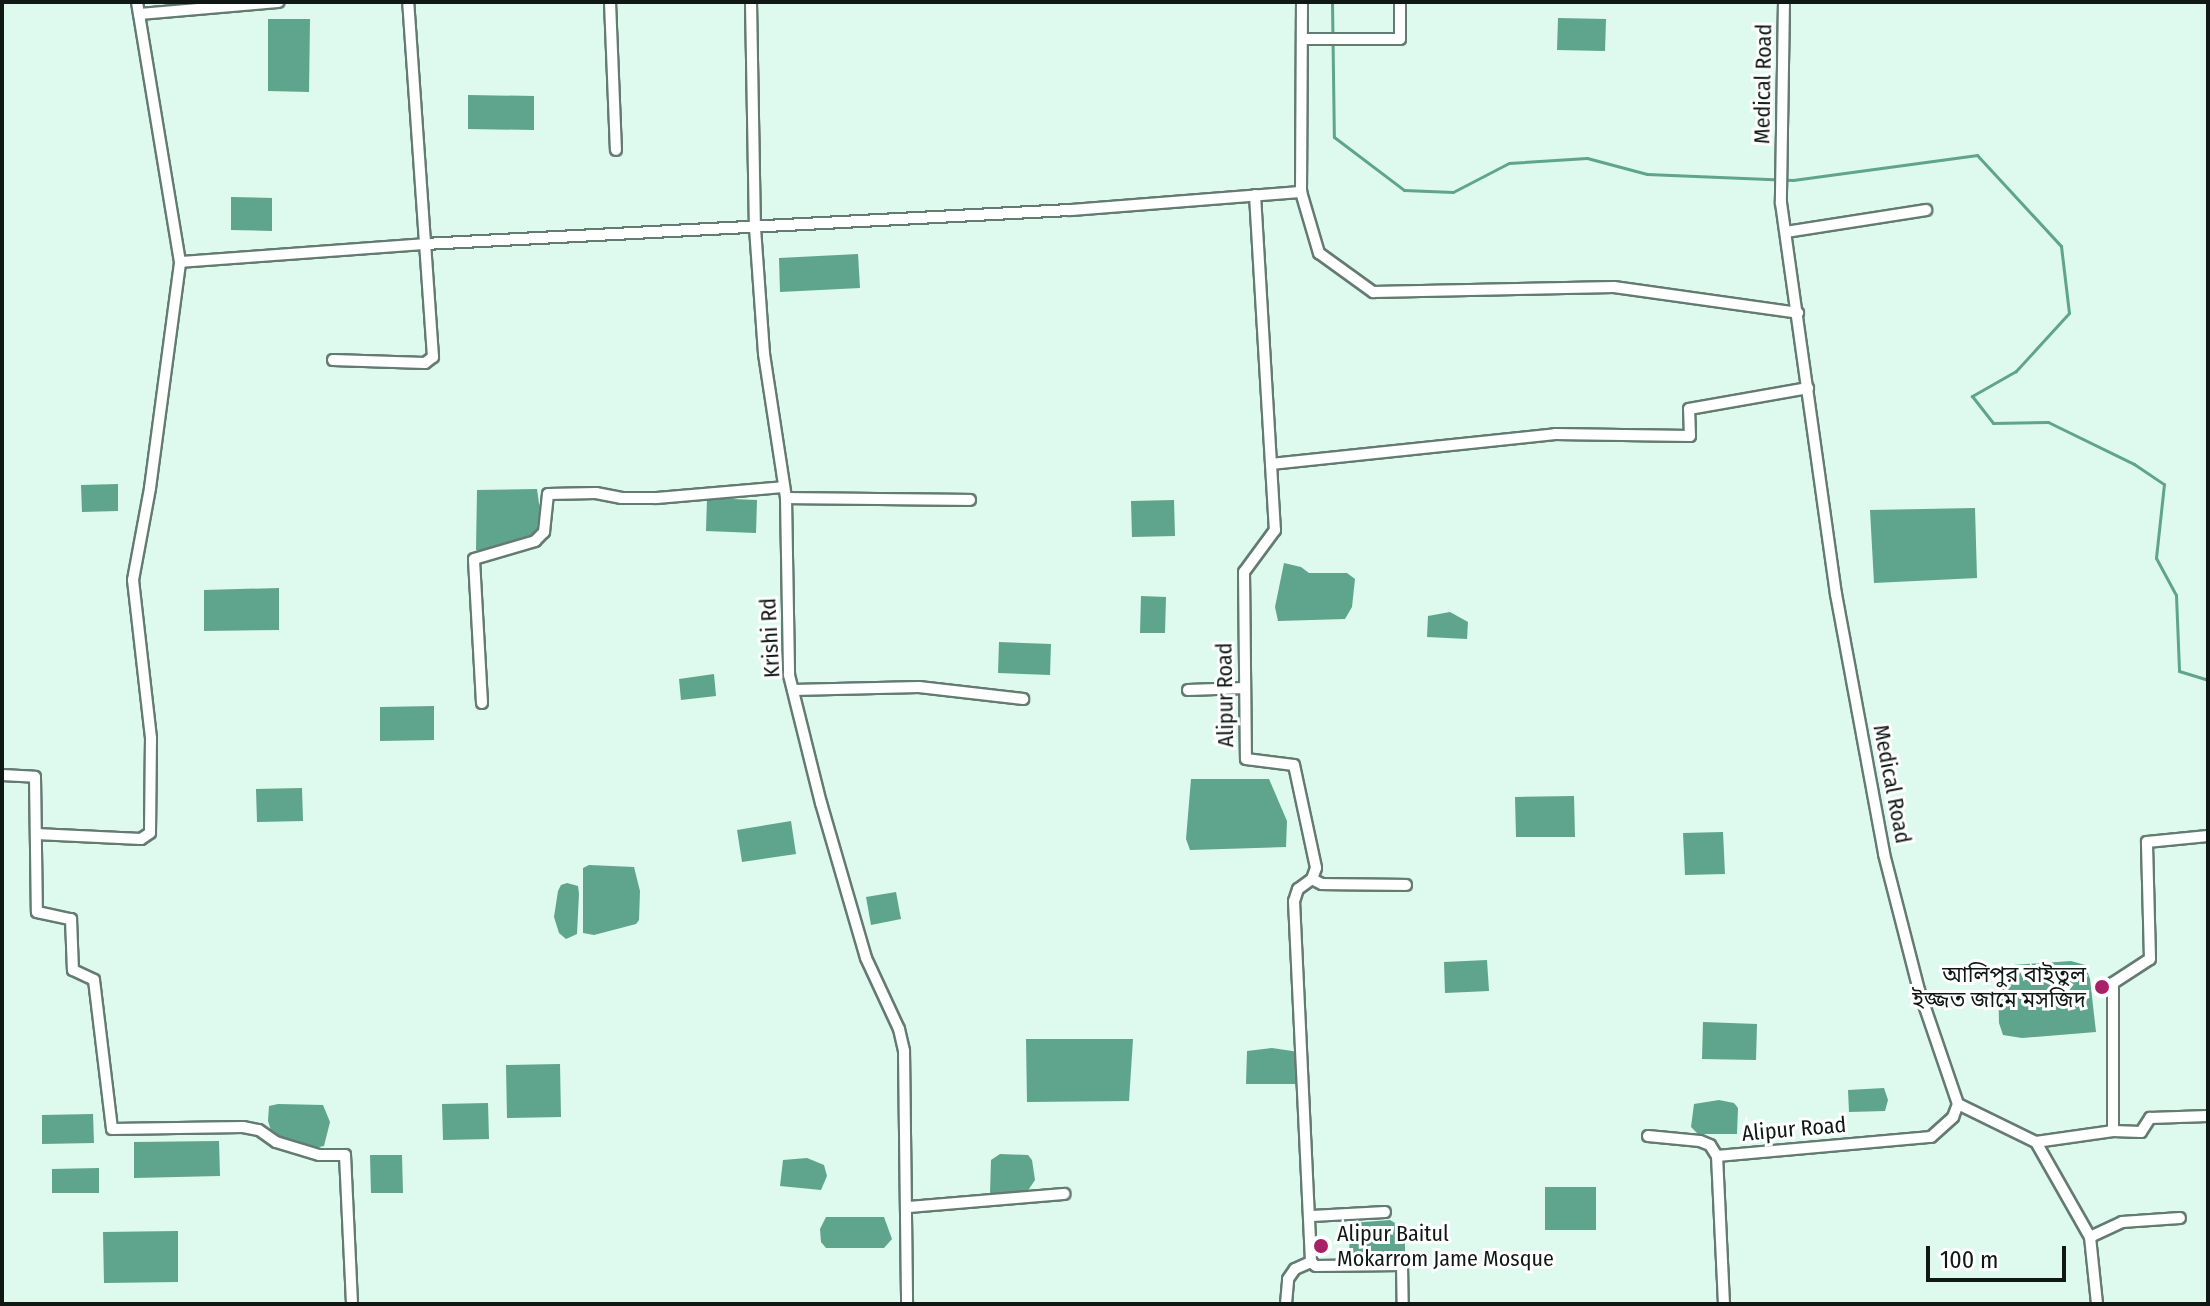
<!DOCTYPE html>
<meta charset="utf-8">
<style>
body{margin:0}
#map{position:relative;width:2210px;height:1306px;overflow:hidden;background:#def9ee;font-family:"Fira Sans Condensed","Noto Sans Bengali",sans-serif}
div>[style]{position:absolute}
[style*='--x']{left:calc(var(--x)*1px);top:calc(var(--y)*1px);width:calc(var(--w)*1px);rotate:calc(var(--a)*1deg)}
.water>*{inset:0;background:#5fa48c}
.stream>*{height:3px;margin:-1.5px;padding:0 1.5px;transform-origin:1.5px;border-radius:1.5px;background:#5fa48c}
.roads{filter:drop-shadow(2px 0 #647b72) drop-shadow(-2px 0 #647b72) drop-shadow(0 2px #647b72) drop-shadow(0 -2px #647b72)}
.street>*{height:10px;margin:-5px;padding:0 5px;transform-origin:5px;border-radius:5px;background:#fff}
.dots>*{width:22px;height:22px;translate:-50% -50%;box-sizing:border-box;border:4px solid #fff;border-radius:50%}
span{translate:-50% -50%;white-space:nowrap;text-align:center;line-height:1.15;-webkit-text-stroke:6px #fff;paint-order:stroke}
.street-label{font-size:22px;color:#0f1814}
.poi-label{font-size:22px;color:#0f1814}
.right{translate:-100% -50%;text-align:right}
.left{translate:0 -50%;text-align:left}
.frame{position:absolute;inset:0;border:4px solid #0f1814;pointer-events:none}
.scale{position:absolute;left:1926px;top:1246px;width:140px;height:36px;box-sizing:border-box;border:4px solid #0f1814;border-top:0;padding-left:10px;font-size:24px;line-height:28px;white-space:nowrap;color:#0f1814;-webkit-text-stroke:6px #fff;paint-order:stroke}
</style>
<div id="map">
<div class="water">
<i style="clip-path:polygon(1558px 18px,1606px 19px,1605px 51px,1557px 50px)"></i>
<i style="clip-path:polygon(268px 19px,310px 19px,309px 92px,268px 91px)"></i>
<i style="clip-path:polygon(468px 95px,534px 96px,534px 130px,468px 129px)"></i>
<i style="clip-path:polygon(231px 197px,272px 198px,272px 231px,231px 230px)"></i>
<i style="clip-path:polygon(858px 254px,860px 288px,780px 292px,779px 258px)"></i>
<i style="clip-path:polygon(118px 484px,118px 511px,82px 512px,81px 485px)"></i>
<i style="clip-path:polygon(537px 489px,540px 511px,536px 534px,483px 552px,476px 550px,477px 490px)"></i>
<i style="clip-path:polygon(707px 498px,757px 500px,756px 533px,706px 531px)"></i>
<i style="clip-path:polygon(1174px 500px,1175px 536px,1132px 537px,1131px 501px)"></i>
<i style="clip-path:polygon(1975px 508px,1977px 578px,1874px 583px,1870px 510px)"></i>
<i style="clip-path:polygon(1284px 563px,1301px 567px,1309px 573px,1347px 573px,1355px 579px,1352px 607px,1345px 619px,1278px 621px,1275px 607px)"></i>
<i style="clip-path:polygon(279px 588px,279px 630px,204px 631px,204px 590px)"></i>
<i style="clip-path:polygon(1141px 596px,1166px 597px,1165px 633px,1140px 633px)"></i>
<i style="clip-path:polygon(1450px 612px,1468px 622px,1467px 639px,1427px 637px,1428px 616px)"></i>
<i style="clip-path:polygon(999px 642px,1051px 644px,1050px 675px,998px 673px)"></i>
<i style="clip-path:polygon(714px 674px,716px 696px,681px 700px,679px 679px)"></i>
<i style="clip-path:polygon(434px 706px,434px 740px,380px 741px,380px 707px)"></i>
<i style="clip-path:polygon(1191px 779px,1269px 779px,1287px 821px,1286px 847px,1190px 850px,1186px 839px)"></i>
<i style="clip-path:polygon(302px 788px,303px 821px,257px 822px,256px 789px)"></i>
<i style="clip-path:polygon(1574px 796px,1575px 837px,1516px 837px,1515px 797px)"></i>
<i style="clip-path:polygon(791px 821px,796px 854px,742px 862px,737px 830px)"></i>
<i style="clip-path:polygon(1723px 832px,1725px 874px,1685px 875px,1683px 833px)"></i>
<i style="clip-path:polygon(589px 865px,634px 867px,640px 891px,639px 920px,636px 924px,594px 935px,583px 933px,583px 868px)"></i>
<i style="clip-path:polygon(567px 883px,578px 886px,579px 894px,577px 934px,566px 939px,559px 933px,554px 917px,558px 891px,561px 885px)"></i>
<i style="clip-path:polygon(896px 892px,901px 919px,871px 925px,866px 897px)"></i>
<i style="clip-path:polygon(1487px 960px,1489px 991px,1445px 993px,1444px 962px)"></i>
<i style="clip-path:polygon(2071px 961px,2085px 965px,2090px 979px,2096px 1032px,2022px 1038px,2003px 1035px,1999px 1023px,1998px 971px,2013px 965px)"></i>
<i style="clip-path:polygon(1703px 1022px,1757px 1024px,1756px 1060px,1702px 1059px)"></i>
<i style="clip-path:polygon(1026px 1039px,1133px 1039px,1129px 1101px,1027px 1102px)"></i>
<i style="clip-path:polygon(1272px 1048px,1299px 1052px,1295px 1084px,1246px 1084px,1247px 1051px)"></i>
<i style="clip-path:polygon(560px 1064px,561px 1117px,507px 1118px,506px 1065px)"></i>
<i style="clip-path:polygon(1884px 1088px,1888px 1100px,1885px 1111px,1849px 1112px,1848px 1090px)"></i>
<i style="clip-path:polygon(1719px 1100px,1734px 1103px,1738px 1108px,1737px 1134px,1698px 1134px,1691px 1127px,1694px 1104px)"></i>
<i style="clip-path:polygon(488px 1103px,489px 1139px,443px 1140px,442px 1104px)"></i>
<i style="clip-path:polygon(278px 1104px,323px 1105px,330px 1122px,324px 1146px,314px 1148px,273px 1137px,268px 1121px,269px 1106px)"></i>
<i style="clip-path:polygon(93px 1114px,94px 1143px,42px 1144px,42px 1115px)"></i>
<i style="clip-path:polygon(219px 1141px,220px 1176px,134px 1178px,134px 1142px)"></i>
<i style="clip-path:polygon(1000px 1154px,1028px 1155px,1032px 1160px,1035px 1180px,1025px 1195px,990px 1194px,991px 1160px)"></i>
<i style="clip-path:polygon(370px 1155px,402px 1155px,403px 1193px,371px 1193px)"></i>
<i style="clip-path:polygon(807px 1158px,824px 1165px,827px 1176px,821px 1190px,780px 1186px,783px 1160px)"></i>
<i style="clip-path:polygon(99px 1168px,99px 1193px,52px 1193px,52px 1169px)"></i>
<i style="clip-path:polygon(1545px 1187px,1596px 1187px,1596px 1230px,1545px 1230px)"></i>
<i style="clip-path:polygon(826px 1217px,884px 1217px,892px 1239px,884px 1248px,826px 1248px,821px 1242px,820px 1229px)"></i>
<i style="clip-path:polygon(1390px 1220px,1405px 1229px,1405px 1252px,1401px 1258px,1352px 1258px,1349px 1251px,1351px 1223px)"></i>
<i style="clip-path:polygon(178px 1231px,178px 1282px,104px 1283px,103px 1232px)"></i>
</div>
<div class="stream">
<i style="--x:1332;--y:2;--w:135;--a:89.2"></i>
<i style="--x:1334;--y:137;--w:88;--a:37.1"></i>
<i style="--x:1404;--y:190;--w:49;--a:2.3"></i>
<i style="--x:1453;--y:192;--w:63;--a:-27.4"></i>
<i style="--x:1509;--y:163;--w:78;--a:-3.7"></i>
<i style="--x:1587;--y:158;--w:62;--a:14.9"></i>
<i style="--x:1647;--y:174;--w:146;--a:2.4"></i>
<i style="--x:1793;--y:180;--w:186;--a:-7.7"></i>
<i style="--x:1977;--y:155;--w:124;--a:47.3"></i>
<i style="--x:2061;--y:246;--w:67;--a:83.2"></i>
<i style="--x:2069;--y:313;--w:79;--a:132.4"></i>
<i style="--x:2016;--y:371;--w:51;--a:150.4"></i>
<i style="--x:1972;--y:396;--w:34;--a:52"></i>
<i style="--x:1993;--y:423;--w:55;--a:-1"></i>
<i style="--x:2048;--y:422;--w:96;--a:26"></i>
<i style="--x:2134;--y:464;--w:36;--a:34"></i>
<i style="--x:2164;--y:484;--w:74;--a:96.2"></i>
<i style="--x:2156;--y:558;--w:42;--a:61.6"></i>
<i style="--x:2176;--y:595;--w:76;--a:87.7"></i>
<i style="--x:2179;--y:671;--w:30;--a:17"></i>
</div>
<div class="roads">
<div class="street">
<i style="--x:610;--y:2;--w:148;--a:87.7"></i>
<i style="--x:751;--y:2;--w:226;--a:89"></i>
<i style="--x:755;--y:228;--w:126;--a:85.9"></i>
<i style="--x:764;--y:354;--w:146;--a:81.3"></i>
<i style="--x:786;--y:498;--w:177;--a:89"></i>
<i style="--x:789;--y:675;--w:132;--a:76"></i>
<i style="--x:821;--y:803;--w:161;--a:73.8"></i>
<i style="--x:866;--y:958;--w:78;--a:65.1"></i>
<i style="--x:899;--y:1029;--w:23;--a:77"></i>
<i style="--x:904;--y:1051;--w:253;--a:89.3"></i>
<i style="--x:1784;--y:2;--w:201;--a:90.9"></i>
<i style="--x:1781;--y:203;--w:395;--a:82"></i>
<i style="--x:1836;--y:594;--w:264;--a:79.5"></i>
<i style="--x:1884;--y:854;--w:140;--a:75.6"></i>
<i style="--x:1919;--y:990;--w:120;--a:71.1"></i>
<i style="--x:1958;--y:1104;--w:87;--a:26"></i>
<i style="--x:2036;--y:1142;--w:109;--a:60.4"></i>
<i style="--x:2090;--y:1237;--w:67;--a:84"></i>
<i style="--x:139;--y:14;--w:140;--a:-4.9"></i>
<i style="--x:1302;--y:39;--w:98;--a:0"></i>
<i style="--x:1400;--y:39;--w:37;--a:-90"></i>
<i style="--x:1301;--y:192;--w:64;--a:73.6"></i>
<i style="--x:1319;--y:253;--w:67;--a:35.8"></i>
<i style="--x:1373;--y:292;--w:241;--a:-1.2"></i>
<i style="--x:1614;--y:287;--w:186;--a:8"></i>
<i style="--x:1255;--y:195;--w:336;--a:86.6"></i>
<i style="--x:1275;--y:530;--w:52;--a:126.4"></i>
<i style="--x:1244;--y:572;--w:187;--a:89.4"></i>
<i style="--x:1246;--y:759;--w:48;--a:7.1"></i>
<i style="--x:1294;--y:765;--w:105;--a:77.9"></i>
<i style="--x:1316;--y:868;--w:12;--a:110"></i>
<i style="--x:1312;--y:879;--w:17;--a:144"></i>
<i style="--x:1298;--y:889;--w:13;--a:108"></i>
<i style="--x:1294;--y:901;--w:361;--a:87.3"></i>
<i style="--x:1311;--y:1262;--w:6;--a:39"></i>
<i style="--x:1316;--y:1266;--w:86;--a:-0.7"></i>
<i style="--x:1402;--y:1265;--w:39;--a:89"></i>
<i style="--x:1786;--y:232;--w:142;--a:-8.9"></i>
<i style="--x:180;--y:262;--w:246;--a:-4.2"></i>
<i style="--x:425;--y:244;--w:646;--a:-3.02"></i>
<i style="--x:1070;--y:210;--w:232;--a:-4.5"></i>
<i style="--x:1301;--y:192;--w:190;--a:-89.7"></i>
<i style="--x:333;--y:360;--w:92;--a:1.9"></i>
<i style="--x:425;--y:363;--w:10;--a:-37"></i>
<i style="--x:433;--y:357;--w:356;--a:-94"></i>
<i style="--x:1271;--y:464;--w:286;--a:-6"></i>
<i style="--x:1555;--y:434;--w:135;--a:0.8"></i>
<i style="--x:1690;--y:436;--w:27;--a:-92"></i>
<i style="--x:1689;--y:409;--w:121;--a:-10"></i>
<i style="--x:786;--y:498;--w:184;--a:0.6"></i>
<i style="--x:793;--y:690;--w:126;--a:-1.4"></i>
<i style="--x:919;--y:687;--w:105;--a:6.6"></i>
<i style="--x:1188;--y:690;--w:57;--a:-2"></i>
<i style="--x:482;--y:703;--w:144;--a:-93.2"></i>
<i style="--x:474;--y:559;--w:64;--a:-16.4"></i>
<i style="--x:535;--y:541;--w:13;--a:-45"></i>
<i style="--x:544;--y:532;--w:38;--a:-84"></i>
<i style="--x:548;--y:494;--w:48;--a:-1.2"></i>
<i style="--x:596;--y:493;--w:25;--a:11"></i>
<i style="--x:621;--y:498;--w:35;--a:0"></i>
<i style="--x:656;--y:498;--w:128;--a:-4.9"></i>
<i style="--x:2;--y:775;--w:33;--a:3"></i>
<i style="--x:35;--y:777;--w:135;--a:89.2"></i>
<i style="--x:37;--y:912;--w:35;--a:12"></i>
<i style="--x:71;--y:919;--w:51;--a:87.8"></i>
<i style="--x:73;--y:970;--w:23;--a:25"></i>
<i style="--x:94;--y:980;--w:150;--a:83.1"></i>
<i style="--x:112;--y:1129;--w:131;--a:-0.9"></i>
<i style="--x:243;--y:1127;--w:16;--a:11"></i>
<i style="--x:259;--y:1130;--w:21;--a:35"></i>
<i style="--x:276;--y:1142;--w:45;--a:16.8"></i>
<i style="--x:319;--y:1155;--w:26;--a:0"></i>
<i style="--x:345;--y:1155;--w:149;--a:87.3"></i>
<i style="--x:36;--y:834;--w:105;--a:2.7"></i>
<i style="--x:141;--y:839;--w:11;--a:-34"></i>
<i style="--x:150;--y:833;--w:95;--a:-89.4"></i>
<i style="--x:151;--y:738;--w:159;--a:-96.5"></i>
<i style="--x:133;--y:580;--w:94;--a:-79.5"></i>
<i style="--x:150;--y:488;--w:228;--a:-82.4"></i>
<i style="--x:180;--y:262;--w:264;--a:-99.4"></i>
<i style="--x:1312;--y:879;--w:11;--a:27"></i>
<i style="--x:1322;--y:884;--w:84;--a:0.7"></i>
<i style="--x:2113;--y:1131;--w:28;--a:2"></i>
<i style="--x:2141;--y:1132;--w:17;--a:-57"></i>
<i style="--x:2150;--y:1118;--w:58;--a:-2"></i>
<i style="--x:1648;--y:1136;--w:52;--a:5.5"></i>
<i style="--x:1700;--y:1141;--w:11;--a:22"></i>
<i style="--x:1710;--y:1145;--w:13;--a:58"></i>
<i style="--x:2036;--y:1142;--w:78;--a:-8.1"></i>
<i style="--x:2113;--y:1131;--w:148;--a:-90"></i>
<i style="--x:2113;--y:983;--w:44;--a:-33"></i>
<i style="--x:2150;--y:959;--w:117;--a:-91.5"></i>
<i style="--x:2147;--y:842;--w:61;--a:-5.6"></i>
<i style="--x:908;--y:1207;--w:157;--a:-4.8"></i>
<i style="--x:1312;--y:1216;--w:73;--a:-3.1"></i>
<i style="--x:2090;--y:1237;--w:35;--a:-25"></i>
<i style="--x:2122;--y:1222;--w:58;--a:-3.9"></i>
<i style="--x:1286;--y:1304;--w:25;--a:-85"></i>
<i style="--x:1288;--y:1279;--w:12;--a:-55"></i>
<i style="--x:1295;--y:1269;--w:17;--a:-24"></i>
<i style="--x:1724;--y:1304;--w:148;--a:-92.7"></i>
<i style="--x:1717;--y:1156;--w:215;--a:-5.1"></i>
<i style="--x:1931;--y:1137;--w:30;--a:-42"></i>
<i style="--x:1953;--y:1117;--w:14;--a:-69"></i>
</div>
</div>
<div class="dots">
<i style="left:2102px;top:987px;background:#a82066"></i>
<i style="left:1321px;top:1246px;background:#a82066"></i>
</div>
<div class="street-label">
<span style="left:1763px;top:84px;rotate:-89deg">Medical Road</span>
<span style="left:770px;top:638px;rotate:-93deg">Krishi Rd</span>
<span style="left:1225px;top:695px;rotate:-91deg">Alipur Road</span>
<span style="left:1892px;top:784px;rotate:79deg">Medical Road</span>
<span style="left:1794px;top:1129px;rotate:-5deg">Alipur Road</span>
</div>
<div class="poi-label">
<span class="right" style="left:2086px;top:987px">আলিপুর বাইতুল<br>ইজ্জত জামে মসজিদ</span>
<span class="left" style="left:1337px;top:1246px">Alipur Baitul<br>Mokarrom Jame Mosque</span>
</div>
<div class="frame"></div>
<div class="scale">100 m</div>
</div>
